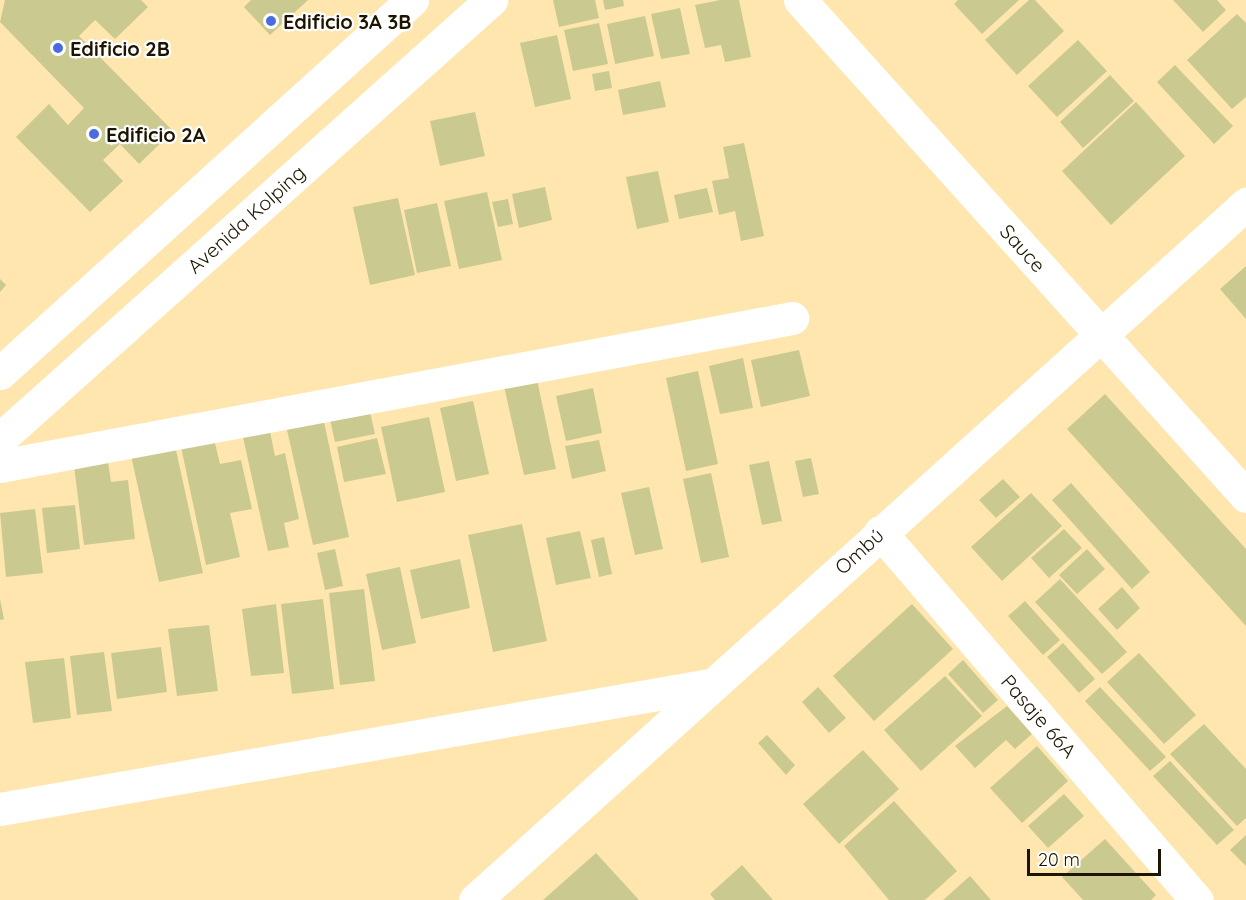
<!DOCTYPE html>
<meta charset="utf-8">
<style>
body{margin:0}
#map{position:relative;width:1246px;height:900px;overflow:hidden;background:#fee6ae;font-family:Quicksand,sans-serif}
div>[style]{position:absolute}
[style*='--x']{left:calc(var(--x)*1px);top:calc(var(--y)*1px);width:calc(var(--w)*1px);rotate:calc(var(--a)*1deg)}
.building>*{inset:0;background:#caca90}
.street>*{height:33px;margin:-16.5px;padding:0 16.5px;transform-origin:16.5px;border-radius:16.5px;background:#fff}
.secondary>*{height:33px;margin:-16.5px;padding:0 16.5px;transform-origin:16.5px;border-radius:16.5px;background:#fff}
.dots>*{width:16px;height:16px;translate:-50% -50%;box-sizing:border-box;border:3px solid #fff;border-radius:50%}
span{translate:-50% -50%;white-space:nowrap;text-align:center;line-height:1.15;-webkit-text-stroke:4.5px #fff;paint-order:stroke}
.poi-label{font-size:20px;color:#1d1501;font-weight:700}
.left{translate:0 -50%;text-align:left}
.street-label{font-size:20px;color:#1d1501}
.scale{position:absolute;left:1027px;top:849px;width:134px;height:27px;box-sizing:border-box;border:3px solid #1d1501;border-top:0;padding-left:8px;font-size:18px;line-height:21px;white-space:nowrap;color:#1d1501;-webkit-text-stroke:4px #fff;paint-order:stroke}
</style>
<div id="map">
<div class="building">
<i style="clip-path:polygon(5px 0,141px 0,148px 7px,115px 39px,95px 20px,79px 36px,173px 131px,139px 164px,120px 144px,103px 160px,123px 181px,90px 212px,16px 137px,49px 104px,68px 125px,84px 108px,0 22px)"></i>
<i style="clip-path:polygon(251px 0,308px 0,270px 35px,244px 7px)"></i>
<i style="clip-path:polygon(553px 0,595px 0,599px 18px,559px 27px)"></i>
<i style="clip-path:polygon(603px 0,623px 0,624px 6px,605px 10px)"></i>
<i style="clip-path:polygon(720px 0,739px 0,751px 57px,725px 62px,721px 45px,705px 48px,695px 5px)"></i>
<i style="clip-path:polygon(958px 0,1019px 0,982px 34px,954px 4px)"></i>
<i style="clip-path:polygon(1029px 0,1035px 0,1064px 31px,1017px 75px,985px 40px)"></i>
<i style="clip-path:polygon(1173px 0,1217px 0,1226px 10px,1203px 32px)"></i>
<i style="clip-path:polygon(680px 8px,690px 54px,661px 59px,651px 14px)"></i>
<i style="clip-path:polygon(1237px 14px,1246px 23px,1246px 97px,1232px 109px,1187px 60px)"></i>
<i style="clip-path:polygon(645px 16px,654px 56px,615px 64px,607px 24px)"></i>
<i style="clip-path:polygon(599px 23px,608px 64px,573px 71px,564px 30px)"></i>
<i style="clip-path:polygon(557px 35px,571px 99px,535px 107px,520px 43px)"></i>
<i style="clip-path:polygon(1078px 40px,1107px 71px,1057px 117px,1028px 86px)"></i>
<i style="clip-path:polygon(1175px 65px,1233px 126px,1214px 144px,1157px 82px)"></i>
<i style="clip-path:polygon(609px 71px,612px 88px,595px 91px,592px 74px)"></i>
<i style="clip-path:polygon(1110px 75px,1134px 101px,1083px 148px,1060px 122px)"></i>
<i style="clip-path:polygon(660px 81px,666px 107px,623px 115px,618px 90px)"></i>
<i style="clip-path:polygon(1136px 102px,1185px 156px,1111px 225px,1062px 171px)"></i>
<i style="clip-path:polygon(475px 112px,485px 156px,440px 166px,430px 121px)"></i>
<i style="clip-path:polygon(744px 143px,764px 236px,741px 241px,735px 211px,719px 215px,712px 181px,729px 178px,723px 147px)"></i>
<i style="clip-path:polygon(658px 171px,669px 222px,637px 229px,626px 177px)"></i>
<i style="clip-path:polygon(545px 187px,552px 220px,519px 228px,512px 194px)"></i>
<i style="clip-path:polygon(707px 188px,713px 212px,679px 219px,674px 195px)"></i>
<i style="clip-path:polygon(487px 192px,502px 260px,459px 269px,444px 201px)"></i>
<i style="clip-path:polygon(398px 198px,415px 275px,370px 285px,353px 207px)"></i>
<i style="clip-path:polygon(508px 199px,513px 224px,498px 227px,492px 202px)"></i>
<i style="clip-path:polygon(437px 203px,451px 266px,417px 273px,404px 210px)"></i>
<i style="clip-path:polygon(1246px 266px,1246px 319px,1220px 289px)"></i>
<i style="clip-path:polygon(0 279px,6px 285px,0 292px)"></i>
<i style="clip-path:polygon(799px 350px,810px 396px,761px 407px,751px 360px)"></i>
<i style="clip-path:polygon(743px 358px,753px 408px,720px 414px,709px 366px)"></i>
<i style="clip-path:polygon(698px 371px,718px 464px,686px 471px,666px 378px)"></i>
<i style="clip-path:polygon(536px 375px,556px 469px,524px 475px,503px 382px)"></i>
<i style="clip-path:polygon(593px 388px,602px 433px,566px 441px,556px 396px)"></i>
<i style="clip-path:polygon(1105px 394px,1246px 549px,1246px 626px,1067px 429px)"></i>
<i style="clip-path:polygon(473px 401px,489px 474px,456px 481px,440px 408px)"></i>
<i style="clip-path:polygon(368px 403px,375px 434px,335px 442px,328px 411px)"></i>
<i style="clip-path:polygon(322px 413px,349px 537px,313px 545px,285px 421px)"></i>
<i style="clip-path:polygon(429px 417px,445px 492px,397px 502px,381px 427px)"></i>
<i style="clip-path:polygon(268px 422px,275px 456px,285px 453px,299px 519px,284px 523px,289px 547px,268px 551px,241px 428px)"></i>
<i style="clip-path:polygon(213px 435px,220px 464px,241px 460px,252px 509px,230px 513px,240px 557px,206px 565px,180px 442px)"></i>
<i style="clip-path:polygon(377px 438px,386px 474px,344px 482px,337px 447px)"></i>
<i style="clip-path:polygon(599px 440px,606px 471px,572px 479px,565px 446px)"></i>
<i style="clip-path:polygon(174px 441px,203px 573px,159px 582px,130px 451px)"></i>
<i style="clip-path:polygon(811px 458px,819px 494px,803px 497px,795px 461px)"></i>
<i style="clip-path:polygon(769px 461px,782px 521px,762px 525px,749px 465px)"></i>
<i style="clip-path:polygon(108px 462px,111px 482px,128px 480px,135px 539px,84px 545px,74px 466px)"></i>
<i style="clip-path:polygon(711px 473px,729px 557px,701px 563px,683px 479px)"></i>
<i style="clip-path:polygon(1003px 479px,1020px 497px,996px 518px,979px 500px)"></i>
<i style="clip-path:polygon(1071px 483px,1150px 572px,1132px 589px,1052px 500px)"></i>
<i style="clip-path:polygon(649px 487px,663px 549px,635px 555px,621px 493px)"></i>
<i style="clip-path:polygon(1031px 493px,1062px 526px,1002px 581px,971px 547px)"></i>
<i style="clip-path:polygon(75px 505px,80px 549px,47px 553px,42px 508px)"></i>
<i style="clip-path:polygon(35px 509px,43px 573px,6px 577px,0 513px)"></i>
<i style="clip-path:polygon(522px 524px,547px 641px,493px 652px,468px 535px)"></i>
<i style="clip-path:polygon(1064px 529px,1082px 548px,1049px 578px,1031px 558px)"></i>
<i style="clip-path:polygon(580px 531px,591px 578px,556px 585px,546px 538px)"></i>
<i style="clip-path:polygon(604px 537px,612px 574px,599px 577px,591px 540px)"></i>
<i style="clip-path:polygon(335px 549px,343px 586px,325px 590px,317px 553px)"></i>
<i style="clip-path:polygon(1087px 549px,1105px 569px,1077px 594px,1059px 575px)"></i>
<i style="clip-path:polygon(460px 559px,470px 608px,421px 619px,410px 570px)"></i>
<i style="clip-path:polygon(400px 567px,416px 643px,382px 650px,366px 574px)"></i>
<i style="clip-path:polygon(1060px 579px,1127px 652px,1102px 674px,1035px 602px)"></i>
<i style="clip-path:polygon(1122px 587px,1140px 608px,1117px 630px,1098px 609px)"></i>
<i style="clip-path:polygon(364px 589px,375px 681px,340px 685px,329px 593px)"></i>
<i style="clip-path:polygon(0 599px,4px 619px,0 620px)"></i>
<i style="clip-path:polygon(323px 599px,334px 689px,292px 694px,281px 604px)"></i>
<i style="clip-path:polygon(1025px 601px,1060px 640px,1043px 655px,1008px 616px)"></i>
<i style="clip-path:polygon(276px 604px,284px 673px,251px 676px,242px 609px)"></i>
<i style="clip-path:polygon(912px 604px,953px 649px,874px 721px,833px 676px)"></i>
<i style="clip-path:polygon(209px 625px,218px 691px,177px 696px,168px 629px)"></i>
<i style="clip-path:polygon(1063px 643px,1095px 679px,1079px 693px,1047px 657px)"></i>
<i style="clip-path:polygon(161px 647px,167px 692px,117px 699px,111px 653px)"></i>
<i style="clip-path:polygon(104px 652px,112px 711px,77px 715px,70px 656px)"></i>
<i style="clip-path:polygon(1139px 653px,1196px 715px,1164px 744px,1107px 682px)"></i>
<i style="clip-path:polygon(64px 658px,71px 718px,33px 723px,25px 662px)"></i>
<i style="clip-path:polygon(963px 660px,998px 700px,983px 713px,948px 674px)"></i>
<i style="clip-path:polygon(945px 676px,982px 716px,921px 771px,884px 730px)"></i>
<i style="clip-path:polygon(818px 687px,846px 718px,829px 733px,802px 702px)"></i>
<i style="clip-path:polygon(1100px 687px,1166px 757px,1150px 771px,1085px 701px)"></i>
<i style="clip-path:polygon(1007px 706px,1032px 734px,1015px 749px,1006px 740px,975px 768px,955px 746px)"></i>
<i style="clip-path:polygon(1204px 724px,1246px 769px,1246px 818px,1237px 826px,1170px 754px)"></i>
<i style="clip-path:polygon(767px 735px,795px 765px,786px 775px,758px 743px)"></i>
<i style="clip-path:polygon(1037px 746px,1068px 781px,1022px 823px,990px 788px)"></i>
<i style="clip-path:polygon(863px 750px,899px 789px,839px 844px,803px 804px)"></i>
<i style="clip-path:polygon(1170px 761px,1234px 830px,1217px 845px,1153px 776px)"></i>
<i style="clip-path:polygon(1064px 794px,1084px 816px,1048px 848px,1028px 826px)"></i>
<i style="clip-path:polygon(894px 801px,957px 871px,925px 900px,889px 900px,844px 846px)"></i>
<i style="clip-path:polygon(1246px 835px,1246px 866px,1230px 850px)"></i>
<i style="clip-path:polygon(1105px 839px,1156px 895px,1151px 900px,1083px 900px,1062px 877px)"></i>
<i style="clip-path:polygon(596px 853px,639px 900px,543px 900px)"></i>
<i style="clip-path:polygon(742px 865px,773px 900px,715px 900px,710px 894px)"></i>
<i style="clip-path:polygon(970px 876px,991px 900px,943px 900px)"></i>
</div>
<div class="street">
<i style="--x:800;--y:0;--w:667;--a:48.04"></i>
<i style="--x:0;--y:466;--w:806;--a:-10.58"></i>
<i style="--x:880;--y:532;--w:486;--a:49.3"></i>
<i style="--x:0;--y:809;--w:720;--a:-9.92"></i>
<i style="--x:475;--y:900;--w:1039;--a:-42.07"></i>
</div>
<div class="secondary">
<i style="--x:0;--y:373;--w:556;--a:-42.16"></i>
<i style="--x:0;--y:439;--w:659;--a:-41.8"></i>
</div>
<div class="dots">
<i style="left:271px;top:21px;background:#4a6ce0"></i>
<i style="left:58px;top:48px;background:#4a6ce0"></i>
<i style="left:94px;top:134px;background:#4a6ce0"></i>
</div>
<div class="poi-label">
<span class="left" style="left:283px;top:21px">Edificio 3A 3B</span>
<span class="left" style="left:70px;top:48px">Edificio 2B</span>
<span class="left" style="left:106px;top:134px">Edificio 2A</span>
</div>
<div class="street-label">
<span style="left:246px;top:219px;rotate:-42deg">Avenida Kolping</span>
<span style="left:1023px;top:248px;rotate:48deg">Sauce</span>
<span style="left:859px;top:551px;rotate:-42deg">Ombú</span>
<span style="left:1039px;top:716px;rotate:49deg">Pasaje 66A</span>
</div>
<div class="scale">20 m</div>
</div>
